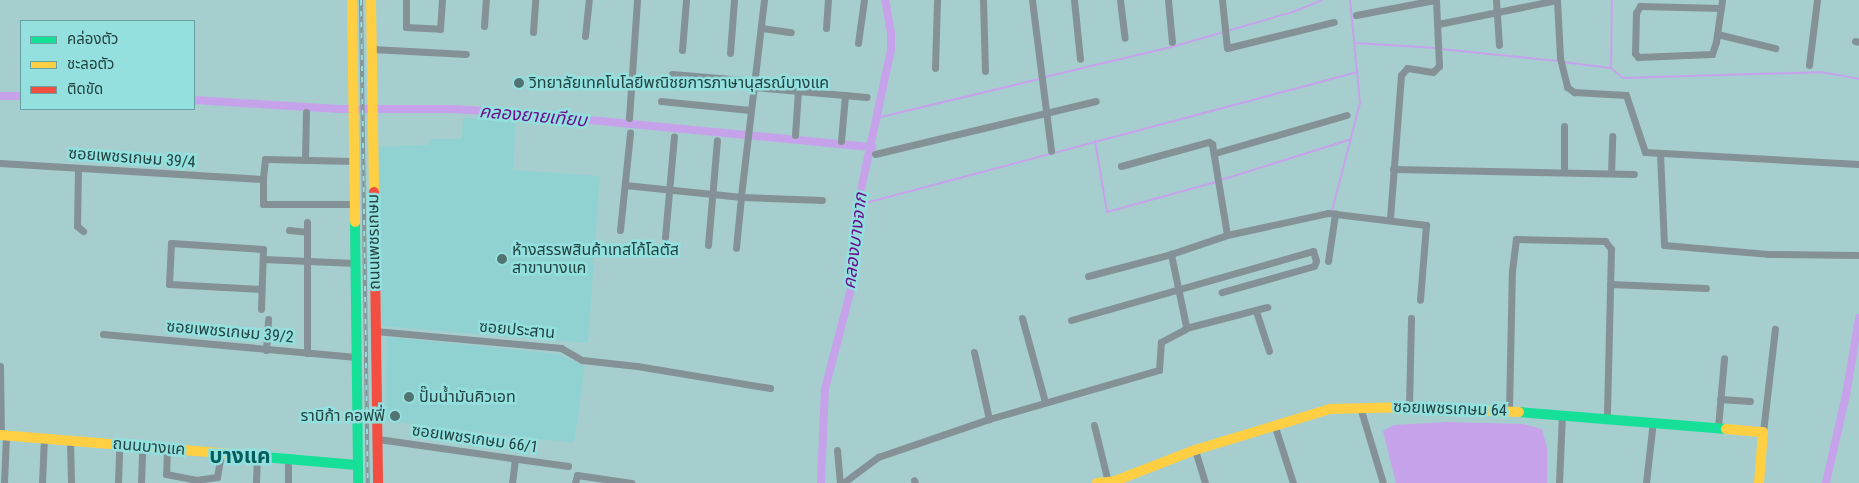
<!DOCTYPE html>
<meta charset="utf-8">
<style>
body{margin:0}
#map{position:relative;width:1859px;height:483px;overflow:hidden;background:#a6cece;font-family:"Roboto Condensed","Noto Sans Thai",sans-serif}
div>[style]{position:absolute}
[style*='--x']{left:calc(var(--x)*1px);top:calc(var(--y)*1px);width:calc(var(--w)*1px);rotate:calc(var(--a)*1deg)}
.built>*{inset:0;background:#90d2d1}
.water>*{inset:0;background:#c6a2eb}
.stream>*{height:2px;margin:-1px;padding:0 1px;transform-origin:1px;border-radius:1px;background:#c6a2eb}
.canal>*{height:8px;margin:-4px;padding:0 4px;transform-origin:4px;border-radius:4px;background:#c6a2eb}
.street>*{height:7px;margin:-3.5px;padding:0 3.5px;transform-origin:3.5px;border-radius:3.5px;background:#849298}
.fast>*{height:10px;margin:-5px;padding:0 5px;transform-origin:5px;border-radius:5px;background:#16e098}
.slow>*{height:10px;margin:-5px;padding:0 5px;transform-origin:5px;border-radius:5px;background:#ffcf43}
.jam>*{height:10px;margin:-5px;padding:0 5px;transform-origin:5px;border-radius:5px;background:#f24e42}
.rail>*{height:4px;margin-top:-2px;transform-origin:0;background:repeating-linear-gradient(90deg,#94e0de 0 5.5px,#829698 0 11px);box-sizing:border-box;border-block:1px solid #829698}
.dots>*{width:14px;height:14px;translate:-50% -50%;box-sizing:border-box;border:2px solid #94e0de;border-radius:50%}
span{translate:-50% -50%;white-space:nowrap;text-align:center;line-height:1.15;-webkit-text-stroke:5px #94e0de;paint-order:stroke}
.poi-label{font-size:16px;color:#234342}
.left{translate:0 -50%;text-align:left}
.right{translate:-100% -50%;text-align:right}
.street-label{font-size:16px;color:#234342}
.water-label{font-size:18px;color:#6c0f8f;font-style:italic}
.district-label{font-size:21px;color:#005f5e;font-weight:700}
.legend{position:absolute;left:20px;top:20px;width:175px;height:90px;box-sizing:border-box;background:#94e0de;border:1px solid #67a1a0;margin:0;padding:6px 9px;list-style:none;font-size:15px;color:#234342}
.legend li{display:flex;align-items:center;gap:10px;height:25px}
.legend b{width:25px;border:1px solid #67a1a0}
</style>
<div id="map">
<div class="built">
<i style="clip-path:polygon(463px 118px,516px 119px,513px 170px,600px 176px,588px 343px,381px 326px,379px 147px,428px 145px,430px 139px,462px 139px)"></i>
<i style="clip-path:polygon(387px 337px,557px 354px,585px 366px,574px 443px,386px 421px)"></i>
</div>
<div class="water">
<i style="clip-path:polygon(1446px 422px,1523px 424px,1542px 429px,1547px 448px,1547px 483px,1396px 483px,1383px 431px,1394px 425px)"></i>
</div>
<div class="stream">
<i style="--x:1356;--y:43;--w:80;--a:3.6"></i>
<i style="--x:1441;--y:49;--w:118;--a:5.9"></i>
<i style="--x:1563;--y:62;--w:48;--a:7.1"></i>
<i style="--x:1611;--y:68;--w:16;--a:40"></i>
<i style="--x:1623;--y:78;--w:198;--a:-1.7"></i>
<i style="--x:1821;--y:72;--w:39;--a:10"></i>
<i style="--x:1611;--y:68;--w:68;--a:-89.2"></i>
<i style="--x:1045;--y:77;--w:134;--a:-13.4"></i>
<i style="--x:1175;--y:46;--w:123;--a:-16.1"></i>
<i style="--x:1293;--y:12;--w:31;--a:-22"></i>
<i style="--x:877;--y:118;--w:168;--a:-13.5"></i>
<i style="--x:1095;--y:141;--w:72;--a:80.4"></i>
<i style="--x:1107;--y:212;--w:113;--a:-15.4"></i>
<i style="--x:1221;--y:180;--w:137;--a:-17.4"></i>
<i style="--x:858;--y:205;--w:517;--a:-14.9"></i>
<i style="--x:1332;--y:211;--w:112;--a:-75.5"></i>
<i style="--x:1360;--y:103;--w:103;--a:-95.5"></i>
</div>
<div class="canal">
<i style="--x:0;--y:96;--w:21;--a:0"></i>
<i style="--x:194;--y:100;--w:145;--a:3.6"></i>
<i style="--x:339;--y:109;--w:113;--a:0"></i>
<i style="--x:452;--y:109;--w:65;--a:3.5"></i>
<i style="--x:517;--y:113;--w:357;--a:5.5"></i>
<i style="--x:821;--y:483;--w:94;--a:-87.6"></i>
<i style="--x:825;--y:389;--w:103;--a:-75.4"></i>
<i style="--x:851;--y:289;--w:90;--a:-84.9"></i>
<i style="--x:859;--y:199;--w:152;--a:-77.9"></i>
<i style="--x:891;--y:50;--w:17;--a:-90"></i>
<i style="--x:891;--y:33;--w:34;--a:-100"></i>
<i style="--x:1826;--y:483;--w:90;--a:-77.2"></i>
<i style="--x:1846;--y:395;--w:78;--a:-80.4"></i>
</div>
<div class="street">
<i style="--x:406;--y:0;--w:27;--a:90"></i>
<i style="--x:406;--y:27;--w:34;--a:3"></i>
<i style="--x:440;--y:29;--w:29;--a:-86"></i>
<i style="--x:764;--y:0;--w:198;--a:96.7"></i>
<i style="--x:741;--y:197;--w:81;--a:2.1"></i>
<i style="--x:983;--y:0;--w:71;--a:88.4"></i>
<i style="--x:1032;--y:0;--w:152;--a:82.8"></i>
<i style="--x:1074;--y:0;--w:59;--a:84.2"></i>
<i style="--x:1120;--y:0;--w:38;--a:83"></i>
<i style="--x:1168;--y:0;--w:42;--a:84.6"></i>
<i style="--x:1222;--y:0;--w:48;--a:84.1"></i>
<i style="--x:1227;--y:48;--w:110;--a:-13.7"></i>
<i style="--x:1496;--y:0;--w:45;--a:86.2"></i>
<i style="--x:1557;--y:0;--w:58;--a:87"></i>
<i style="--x:1560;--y:58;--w:30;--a:76"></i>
<i style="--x:1567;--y:87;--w:9;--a:36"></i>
<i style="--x:1574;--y:92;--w:52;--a:3.3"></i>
<i style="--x:1626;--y:95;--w:60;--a:71.6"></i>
<i style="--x:1645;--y:152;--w:214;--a:3.2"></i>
<i style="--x:1721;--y:8;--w:81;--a:-178.6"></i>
<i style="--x:1640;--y:6;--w:8;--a:120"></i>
<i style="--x:1636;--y:13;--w:40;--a:91.4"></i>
<i style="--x:1635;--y:53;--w:5;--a:53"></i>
<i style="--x:1638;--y:57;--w:74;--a:-2.3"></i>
<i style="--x:1712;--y:54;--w:13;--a:-72"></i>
<i style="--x:1716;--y:42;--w:34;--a:-82"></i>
<i style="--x:1721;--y:8;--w:8;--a:-83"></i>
<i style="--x:1356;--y:15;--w:80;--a:-10.8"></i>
<i style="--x:1438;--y:24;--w:121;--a:-11.4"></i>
<i style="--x:484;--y:26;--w:26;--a:-86"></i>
<i style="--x:761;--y:28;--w:30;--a:8"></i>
<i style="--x:826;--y:28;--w:28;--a:-86"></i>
<i style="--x:533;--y:32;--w:32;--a:-86"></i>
<i style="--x:1717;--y:34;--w:60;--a:13.6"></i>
<i style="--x:585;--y:36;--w:36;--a:-84"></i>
<i style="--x:1855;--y:41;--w:4;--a:14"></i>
<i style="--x:858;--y:43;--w:43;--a:-82.1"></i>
<i style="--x:372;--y:49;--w:94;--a:3"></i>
<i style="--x:682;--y:50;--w:50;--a:-85.4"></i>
<i style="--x:730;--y:53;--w:53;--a:-85.7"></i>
<i style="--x:1809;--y:65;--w:65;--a:-83"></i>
<i style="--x:935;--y:68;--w:68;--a:-88.3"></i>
<i style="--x:672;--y:74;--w:83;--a:4.8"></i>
<i style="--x:754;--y:87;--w:113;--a:5.1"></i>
<i style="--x:661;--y:101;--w:89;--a:5.8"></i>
<i style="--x:629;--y:118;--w:118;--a:-86.1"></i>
<i style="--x:1564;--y:126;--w:44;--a:90"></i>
<i style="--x:795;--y:135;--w:44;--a:-86.1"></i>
<i style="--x:841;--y:141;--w:46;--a:-85"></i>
<i style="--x:1215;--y:153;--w:137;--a:-16.1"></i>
<i style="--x:1660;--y:153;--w:92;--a:87.5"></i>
<i style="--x:1664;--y:245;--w:104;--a:4.9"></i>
<i style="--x:1768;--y:254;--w:89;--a:0.6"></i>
<i style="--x:875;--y:154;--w:227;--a:-13.5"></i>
<i style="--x:305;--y:160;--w:48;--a:-88.8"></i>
<i style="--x:354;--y:161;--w:89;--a:-178.7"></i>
<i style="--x:265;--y:159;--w:20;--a:96"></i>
<i style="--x:263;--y:179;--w:25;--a:90"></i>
<i style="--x:263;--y:204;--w:91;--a:0"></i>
<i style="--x:0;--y:163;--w:263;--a:3.5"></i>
<i style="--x:1121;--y:166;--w:91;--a:-15.3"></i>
<i style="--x:1209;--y:142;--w:4;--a:34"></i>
<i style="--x:1212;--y:144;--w:92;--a:80.6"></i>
<i style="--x:78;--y:168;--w:58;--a:91"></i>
<i style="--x:77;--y:226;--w:8;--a:40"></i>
<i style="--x:1393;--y:169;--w:241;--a:1.2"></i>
<i style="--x:1611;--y:173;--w:37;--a:-88"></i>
<i style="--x:625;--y:185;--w:117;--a:5.9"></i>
<i style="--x:741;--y:197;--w:51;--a:95.6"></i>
<i style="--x:1390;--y:218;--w:143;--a:-85.6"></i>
<i style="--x:1401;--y:75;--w:9;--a:-49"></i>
<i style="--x:1407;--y:68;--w:26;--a:9"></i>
<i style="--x:1433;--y:72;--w:8;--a:-45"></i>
<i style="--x:1439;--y:66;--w:66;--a:-92.6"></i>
<i style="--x:289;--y:230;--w:18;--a:6"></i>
<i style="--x:620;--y:230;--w:98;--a:-84.1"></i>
<i style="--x:665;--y:237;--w:101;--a:-84.9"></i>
<i style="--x:708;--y:245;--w:105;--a:-85.1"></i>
<i style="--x:263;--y:259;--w:92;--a:2.5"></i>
<i style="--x:1328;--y:261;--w:48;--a:-81.5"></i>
<i style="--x:1088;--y:276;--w:86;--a:-14.8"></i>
<i style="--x:1171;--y:254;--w:59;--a:-18.7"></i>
<i style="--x:1227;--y:235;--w:103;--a:-12.3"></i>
<i style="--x:1328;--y:213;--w:99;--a:7"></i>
<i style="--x:1426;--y:225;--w:75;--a:94.6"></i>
<i style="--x:1610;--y:284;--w:96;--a:2.4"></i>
<i style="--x:261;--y:309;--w:60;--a:-88.1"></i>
<i style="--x:263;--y:249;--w:92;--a:-176.3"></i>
<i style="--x:171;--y:243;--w:41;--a:92.8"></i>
<i style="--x:169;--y:284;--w:92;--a:3.1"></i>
<i style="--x:1256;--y:311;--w:42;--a:72"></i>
<i style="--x:1022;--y:318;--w:87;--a:74.7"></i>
<i style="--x:1071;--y:320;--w:252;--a:-15.9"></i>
<i style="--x:1313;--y:251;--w:10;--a:73"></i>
<i style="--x:1316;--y:261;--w:5;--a:112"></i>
<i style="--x:1314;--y:266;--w:96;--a:164.2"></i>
<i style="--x:1186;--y:328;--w:84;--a:-14.5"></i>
<i style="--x:375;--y:331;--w:187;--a:5.2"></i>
<i style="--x:561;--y:348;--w:24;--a:30"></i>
<i style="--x:582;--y:360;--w:55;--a:6.2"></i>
<i style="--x:637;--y:366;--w:135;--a:9.4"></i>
<i style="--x:103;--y:334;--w:254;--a:5.2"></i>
<i style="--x:266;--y:350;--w:31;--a:-86"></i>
<i style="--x:974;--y:352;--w:69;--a:77.4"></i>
<i style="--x:307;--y:353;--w:131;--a:-90"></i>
<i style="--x:0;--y:366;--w:69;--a:89.2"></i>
<i style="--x:1720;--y:399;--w:30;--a:4"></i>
<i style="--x:1360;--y:407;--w:79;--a:73.2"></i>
<i style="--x:1409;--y:407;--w:89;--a:-88.7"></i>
<i style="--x:1509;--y:410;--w:139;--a:-88.8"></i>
<i style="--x:1512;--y:271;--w:32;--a:-83"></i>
<i style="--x:1516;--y:239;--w:89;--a:1.3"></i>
<i style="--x:1605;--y:241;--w:10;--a:53"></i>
<i style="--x:1611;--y:249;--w:169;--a:91.4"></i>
<i style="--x:1274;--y:424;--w:62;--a:72.1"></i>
<i style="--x:1094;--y:425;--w:59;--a:76.2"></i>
<i style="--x:1718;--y:427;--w:69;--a:-85"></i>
<i style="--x:1763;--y:432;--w:104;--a:-83.4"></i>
<i style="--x:378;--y:439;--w:192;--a:8.1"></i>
<i style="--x:70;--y:441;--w:42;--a:88.6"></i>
<i style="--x:167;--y:449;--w:25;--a:92"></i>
<i style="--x:166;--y:474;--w:31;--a:11"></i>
<i style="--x:196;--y:480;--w:21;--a:-8"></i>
<i style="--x:217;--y:477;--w:23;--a:-80"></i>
<i style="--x:837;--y:450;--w:33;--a:85"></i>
<i style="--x:1195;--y:450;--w:34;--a:73"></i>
<i style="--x:914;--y:480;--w:3;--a:72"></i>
<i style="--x:4;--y:483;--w:48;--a:-87.6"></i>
<i style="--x:42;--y:483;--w:45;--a:-87.5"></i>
<i style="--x:118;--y:483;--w:38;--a:-88"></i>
<i style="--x:141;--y:483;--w:36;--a:-88"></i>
<i style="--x:256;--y:483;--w:26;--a:-88"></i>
<i style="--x:288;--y:483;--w:24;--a:-90"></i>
<i style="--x:512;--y:483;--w:24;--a:-83"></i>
<i style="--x:575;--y:483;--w:8;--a:-76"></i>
<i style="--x:577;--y:475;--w:55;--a:8.4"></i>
<i style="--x:843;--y:483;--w:44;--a:-36.6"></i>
<i style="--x:878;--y:457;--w:117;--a:-18.9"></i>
<i style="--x:989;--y:419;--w:177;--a:-16.1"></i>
<i style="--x:1159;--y:370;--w:28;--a:-86"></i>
<i style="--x:1161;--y:342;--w:27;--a:-28"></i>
<i style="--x:1185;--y:329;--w:3;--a:-72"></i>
<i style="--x:1186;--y:326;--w:74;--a:-101.8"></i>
<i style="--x:1559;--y:483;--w:69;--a:-87.5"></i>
<i style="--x:1646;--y:483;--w:62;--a:-83.6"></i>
</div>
<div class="fast">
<i style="--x:355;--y:222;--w:261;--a:89.3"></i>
<i style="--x:1519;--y:412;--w:208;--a:4.7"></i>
<i style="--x:241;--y:455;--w:116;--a:4.9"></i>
</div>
<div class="slow">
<i style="--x:352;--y:0;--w:222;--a:89.2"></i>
<i style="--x:371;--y:0;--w:192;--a:89.1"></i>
<i style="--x:1726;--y:429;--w:37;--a:5"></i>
<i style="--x:1763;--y:432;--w:51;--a:94.5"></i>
<i style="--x:0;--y:435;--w:242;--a:4.7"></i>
<i style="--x:1097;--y:483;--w:18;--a:-6"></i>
<i style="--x:1115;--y:481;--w:86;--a:-21.2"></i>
<i style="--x:1195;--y:450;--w:141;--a:-16.9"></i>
<i style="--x:1330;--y:409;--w:79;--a:-1.5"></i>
<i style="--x:1409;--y:407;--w:110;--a:2.6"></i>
</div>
<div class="jam">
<i style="--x:374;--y:192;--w:291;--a:89.2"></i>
</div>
<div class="rail">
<i style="--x:361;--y:0;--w:483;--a:89.2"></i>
</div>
<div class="dots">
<i style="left:519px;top:83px;background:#517473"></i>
<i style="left:502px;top:259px;background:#517473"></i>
<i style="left:409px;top:397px;background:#517473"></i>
<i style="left:395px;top:416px;background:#517473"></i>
</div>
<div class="poi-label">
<span class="left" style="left:529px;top:83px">วิทยาลัยเทคโนโลยีพณิชยการภาษานุสรณ์บางแค</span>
<span class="left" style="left:512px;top:259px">ห้างสรรพสินค้าเทสโก้โลตัส<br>สาขาบางแค</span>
<span class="left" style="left:419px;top:397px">ปั๊มน้ำมันคิวเอท</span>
<span class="right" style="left:385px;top:416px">ราบิก้า คอฟฟี่</span>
</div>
<div class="street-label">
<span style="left:132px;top:158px;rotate:4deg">ซอยเพชรเกษม 39/4</span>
<span style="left:374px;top:242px;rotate:-91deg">ถนนเพชรเกษม</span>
<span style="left:517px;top:330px;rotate:5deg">ซอยประสาน</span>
<span style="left:230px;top:332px;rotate:5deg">ซอยเพชรเกษม 39/2</span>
<span style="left:1450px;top:409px;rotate:2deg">ซอยเพชรเกษม 64</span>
<span style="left:475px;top:439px;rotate:8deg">ซอยเพชรเกษม 66/1</span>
<span style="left:149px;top:447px;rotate:5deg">ถนนบางแค</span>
</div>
<div class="water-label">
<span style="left:533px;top:116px;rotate:5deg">คลองยายเทียบ</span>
<span style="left:855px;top:241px;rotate:-83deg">คลองบางจาก</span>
</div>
<div class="district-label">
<span style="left:240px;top:456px">บางแค</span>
</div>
<ul class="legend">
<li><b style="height:6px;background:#16e098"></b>คล่องตัว</li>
<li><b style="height:6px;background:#ffcf43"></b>ชะลอตัว</li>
<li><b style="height:6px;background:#f24e42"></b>ติดขัด</li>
</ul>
</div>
